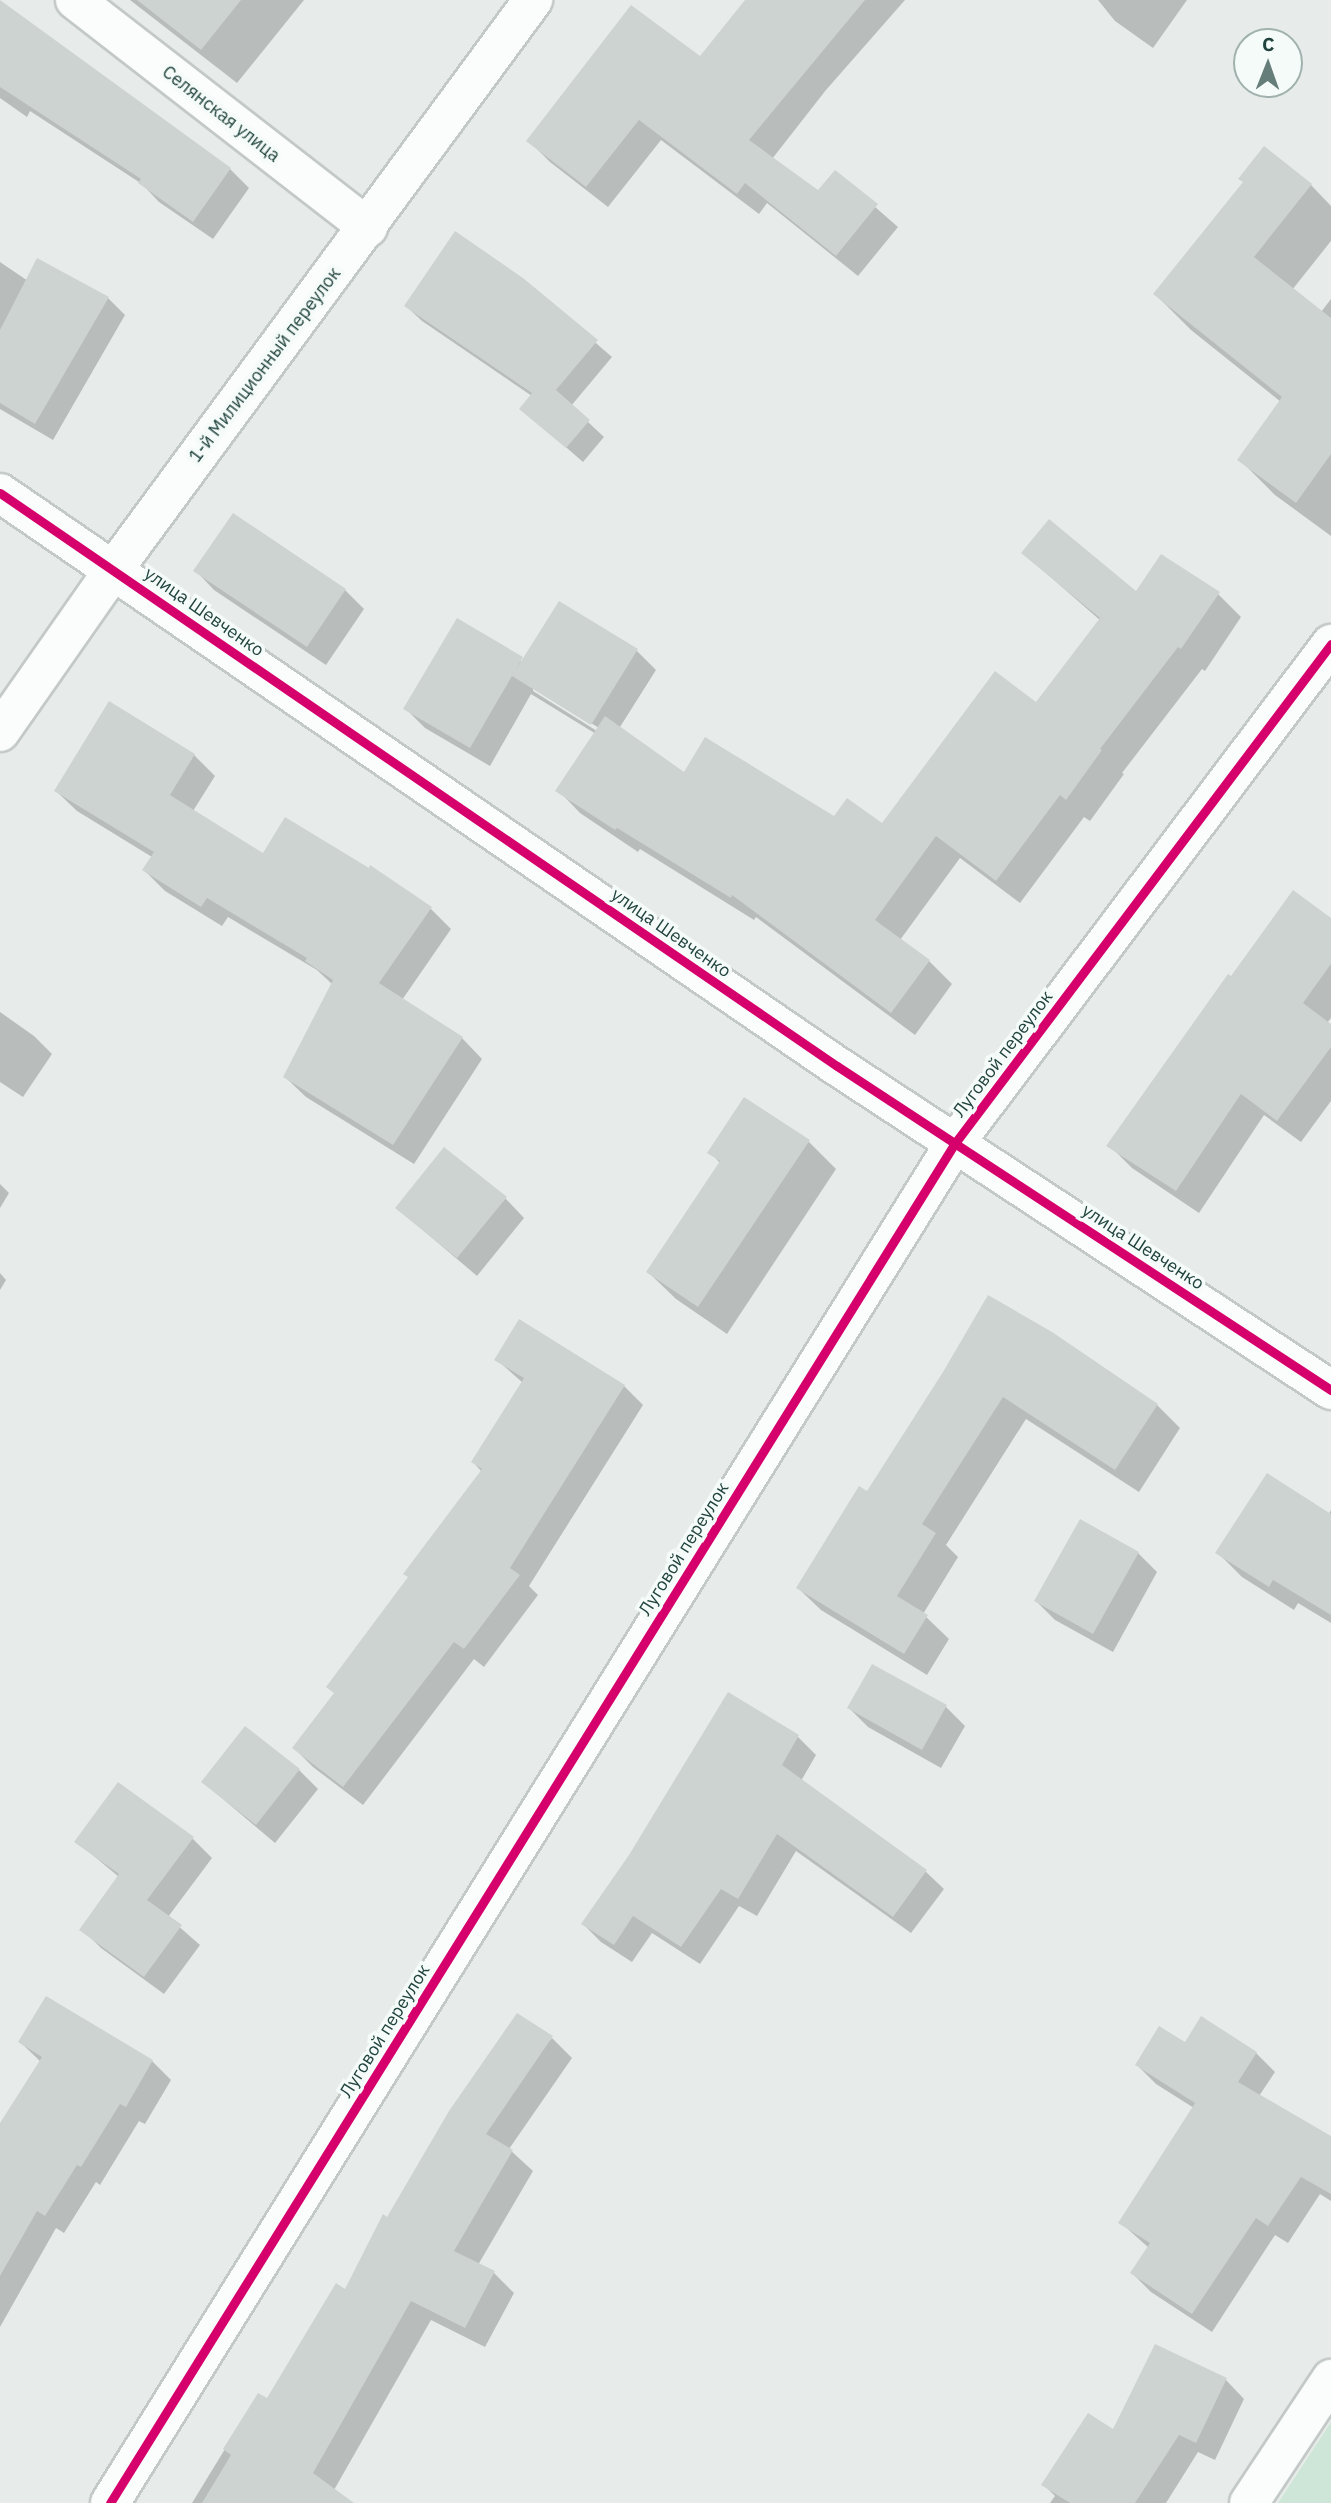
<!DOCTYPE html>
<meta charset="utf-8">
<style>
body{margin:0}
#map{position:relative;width:1331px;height:2503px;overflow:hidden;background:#e7ecea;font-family:"IBM Plex Sans",sans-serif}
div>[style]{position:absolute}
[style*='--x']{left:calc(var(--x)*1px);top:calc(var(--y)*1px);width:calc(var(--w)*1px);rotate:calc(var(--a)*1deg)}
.green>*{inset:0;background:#cee6d8}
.shadow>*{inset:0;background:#0003}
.building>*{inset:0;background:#ccd3d1}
.roads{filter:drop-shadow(2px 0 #c3c9c7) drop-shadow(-2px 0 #c3c9c7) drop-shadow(0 2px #c3c9c7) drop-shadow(0 -2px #c3c9c7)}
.street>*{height:38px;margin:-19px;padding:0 19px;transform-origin:19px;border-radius:19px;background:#fbfcfc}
.secondary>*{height:38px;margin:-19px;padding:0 19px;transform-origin:19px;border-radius:19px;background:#fbfcfc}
.cycleway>*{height:9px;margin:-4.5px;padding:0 4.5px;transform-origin:4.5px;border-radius:4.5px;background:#d6006c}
span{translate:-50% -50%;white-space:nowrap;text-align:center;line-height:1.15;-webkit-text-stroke:7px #f5fbf8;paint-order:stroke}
.street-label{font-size:18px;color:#20433e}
.north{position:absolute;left:1233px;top:28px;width:70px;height:70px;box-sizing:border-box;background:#f5fbf8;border:2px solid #a0b1ae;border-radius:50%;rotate:1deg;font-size:19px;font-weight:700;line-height:28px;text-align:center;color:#20433e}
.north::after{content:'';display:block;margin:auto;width:24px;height:32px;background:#667e7a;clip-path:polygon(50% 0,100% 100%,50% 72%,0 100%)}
</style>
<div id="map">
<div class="green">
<i style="clip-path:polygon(1331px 2422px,1331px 2503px,1278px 2503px)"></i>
</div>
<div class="shadow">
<i style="clip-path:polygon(130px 0,304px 0,237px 83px)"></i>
<i style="clip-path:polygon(759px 0,905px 0,826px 90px,772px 159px,818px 193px,835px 172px,898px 227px,858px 276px,767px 203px,759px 214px,661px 140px,608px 207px,550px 162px,529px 141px,700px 58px)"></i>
<i style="clip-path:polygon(1098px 0,1187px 0,1153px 48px,1115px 21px)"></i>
<i style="clip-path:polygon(0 4px,230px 169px,249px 188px,213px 239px,159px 202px,142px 184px,30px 111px,27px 117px,0 98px)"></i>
<i style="clip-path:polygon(1311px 185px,1331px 206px,1331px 241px,1292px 290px,1321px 312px,1331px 299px,1331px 536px,1275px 495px,1240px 460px,1281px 402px,1191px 330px,1155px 294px)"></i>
<i style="clip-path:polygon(0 262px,28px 281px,108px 298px,125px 315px,53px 440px,0 409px)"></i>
<i style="clip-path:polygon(522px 279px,612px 357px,571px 406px,604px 437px,583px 462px,522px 409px,532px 396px,422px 321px,406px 306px)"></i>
<i style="clip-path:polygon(evenodd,1023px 553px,1136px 593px,1218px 594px,1241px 617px,1205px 671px,1202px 669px,1122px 773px,1124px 774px,1090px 821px,1084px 817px,1020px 903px,960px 858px,900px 940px,929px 961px,952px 984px,915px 1035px,756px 917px,754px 920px,640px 849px,638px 852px,580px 813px,558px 790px,596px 734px,531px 694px,490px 766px,425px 728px,406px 709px,524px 660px,559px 603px,637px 651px,656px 670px,620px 727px,685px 774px,834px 818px,882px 826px,1037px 704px,1101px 621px,1023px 553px,533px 687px,599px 728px,597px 731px,533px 691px,533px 687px)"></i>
<i style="clip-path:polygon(196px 571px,345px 590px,364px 609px,326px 665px,214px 590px)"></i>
<i style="clip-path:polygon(194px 755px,215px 776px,193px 811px,264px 855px,430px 908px,451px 929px,402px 1000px,462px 1038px,482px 1059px,414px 1164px,306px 1097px,285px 1077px,333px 985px,317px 970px,228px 917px,222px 926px,165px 891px,144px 870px,152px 857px,77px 811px,56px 791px)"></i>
<i style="clip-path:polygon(1331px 920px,1331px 1018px,1327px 1023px,1331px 1026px,1331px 1101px,1301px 1142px,1264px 1115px,1199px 1213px,1132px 1168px,1109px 1145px,1231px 978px)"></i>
<i style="clip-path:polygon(0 1012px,34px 1036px,52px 1054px,23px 1097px,0 1082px)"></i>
<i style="clip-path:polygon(809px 1142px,836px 1169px,727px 1334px,676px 1299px,648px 1272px,720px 1163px,710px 1152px)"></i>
<i style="clip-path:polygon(0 1184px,9px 1193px,0 1208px)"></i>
<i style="clip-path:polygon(506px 1199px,524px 1218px,477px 1276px,397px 1208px)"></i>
<i style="clip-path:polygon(0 1273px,6px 1280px,0 1290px)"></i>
<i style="clip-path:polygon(1051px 1333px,1157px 1405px,1180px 1428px,1139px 1492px,1026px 1419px,946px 1545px,958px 1557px,923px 1614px,949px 1639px,927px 1675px,821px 1610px,798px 1588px)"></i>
<i style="clip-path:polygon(496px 1359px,624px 1386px,643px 1405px,529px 1586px,538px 1595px,484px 1667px,474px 1659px,363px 1805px,313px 1767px,294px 1748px,336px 1694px,482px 1472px,473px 1462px,523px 1383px)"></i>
<i style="clip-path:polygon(1331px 1510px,1331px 1623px,1298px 1603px,1294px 1610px,1242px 1577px,1218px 1553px,1329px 1514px)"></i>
<i style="clip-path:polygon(1138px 1553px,1157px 1572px,1113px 1652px,1055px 1620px,1036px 1601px)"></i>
<i style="clip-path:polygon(872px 1666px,946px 1707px,965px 1726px,941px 1768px,868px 1727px,849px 1708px)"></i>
<i style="clip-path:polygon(728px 1695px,798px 1737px,816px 1755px,801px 1781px,925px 1871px,944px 1889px,911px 1933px,796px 1851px,757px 1916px,739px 1906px,700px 1964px,652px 1933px,632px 1962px,601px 1942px,583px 1924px,630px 1856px)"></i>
<i style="clip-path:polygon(299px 1770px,318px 1789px,275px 1843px,203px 1782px)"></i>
<i style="clip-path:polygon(193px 1839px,212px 1858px,168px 1917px,200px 1945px,164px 1994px,101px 1948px,82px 1929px,119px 1877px,77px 1842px)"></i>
<i style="clip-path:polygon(46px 1999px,152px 2061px,171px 2080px,145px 2124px,139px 2121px,100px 2185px,96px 2182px,64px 2233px,56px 2228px,0 2327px,0 2124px,41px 2062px,20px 2042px)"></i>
<i style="clip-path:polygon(552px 2038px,572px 2058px,509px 2149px,533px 2171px,478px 2265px,494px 2273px,514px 2293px,485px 2347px,431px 2320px,334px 2490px,347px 2503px,192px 2503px,258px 2395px,267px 2401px,345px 2291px,388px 2219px)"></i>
<i style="clip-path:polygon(1185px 2045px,1256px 2053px,1275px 2072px,1259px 2096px,1331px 2138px,1331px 2201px,1320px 2194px,1288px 2243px,1275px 2235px,1212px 2332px,1151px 2292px,1132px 2273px,1149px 2248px,1121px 2223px,1194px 2108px,1156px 2084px,1137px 2065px)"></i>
<i style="clip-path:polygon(1226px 2380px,1244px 2399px,1215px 2460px,1198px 2452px,1166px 2503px,1050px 2503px,1055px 2496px,1044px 2485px,1114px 2432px)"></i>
</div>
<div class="building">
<i style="clip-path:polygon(0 0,231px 168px,193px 222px,138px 183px,141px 179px,0 87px)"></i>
<i style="clip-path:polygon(137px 0,241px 0,201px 50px)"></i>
<i style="clip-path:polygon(745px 0,865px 0,749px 140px,818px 190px,835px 170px,878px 204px,836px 256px,745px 183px,737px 194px,639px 120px,586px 187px,526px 141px,631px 5px,700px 56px)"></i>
<i style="clip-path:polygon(1264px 146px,1312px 184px,1254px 257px,1331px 318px,1331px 454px,1296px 503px,1237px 460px,1282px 397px,1153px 294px,1243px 182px,1238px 179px)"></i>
<i style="clip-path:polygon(455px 231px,523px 278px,598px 340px,556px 390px,590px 420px,566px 448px,519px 409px,532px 393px,404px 306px)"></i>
<i style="clip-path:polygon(37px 258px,109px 297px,35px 424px,0 403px,0 330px)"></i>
<i style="clip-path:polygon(233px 513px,346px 589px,307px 647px,193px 571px)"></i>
<i style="clip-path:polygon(1049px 519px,1136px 591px,1161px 554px,1220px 592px,1181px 649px,1178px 647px,1100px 749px,1102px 750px,1066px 800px,1060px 795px,996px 881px,936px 836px,875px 920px,930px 960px,891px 1013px,732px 895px,731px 898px,617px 828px,615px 830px,555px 791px,605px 716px,684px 772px,705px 737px,834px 816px,847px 798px,882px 823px,995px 671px,1036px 702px,1100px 618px,1021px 553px)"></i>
<i style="clip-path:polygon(559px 601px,638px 649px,591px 725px,512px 676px,470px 748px,403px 709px,457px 618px,523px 657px,515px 671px)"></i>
<i style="clip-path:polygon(109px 701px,195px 754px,170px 795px,263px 853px,285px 817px,369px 868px,370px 865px,432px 907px,379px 983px,463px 1037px,393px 1145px,283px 1077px,333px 980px,305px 961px,307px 958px,207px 898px,201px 907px,142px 870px,154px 852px,54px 791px)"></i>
<i style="clip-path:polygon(1293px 890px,1331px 918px,1331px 964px,1303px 1003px,1331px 1024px,1331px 1047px,1277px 1121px,1241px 1094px,1176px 1191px,1106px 1146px,1228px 974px,1231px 976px)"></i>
<i style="clip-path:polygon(744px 1097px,810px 1140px,698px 1307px,646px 1272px,720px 1161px,707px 1153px)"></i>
<i style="clip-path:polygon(444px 1147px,507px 1197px,457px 1258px,395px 1208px)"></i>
<i style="clip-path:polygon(988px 1295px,1052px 1332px,1158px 1404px,1115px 1470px,1003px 1397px,922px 1524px,936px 1533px,897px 1596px,928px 1615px,904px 1654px,796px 1588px,859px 1486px,867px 1491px,943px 1372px)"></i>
<i style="clip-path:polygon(519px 1319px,625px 1385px,510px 1568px,520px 1575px,464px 1649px,454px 1642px,343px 1787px,292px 1748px,334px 1693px,326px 1687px,408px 1577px,403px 1574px,482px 1469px,471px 1462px,524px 1378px,494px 1360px)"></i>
<i style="clip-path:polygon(1267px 1473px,1331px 1514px,1331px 1615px,1273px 1580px,1269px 1587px,1215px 1553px)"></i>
<i style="clip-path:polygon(1080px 1519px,1139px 1552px,1093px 1634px,1034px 1601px)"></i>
<i style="clip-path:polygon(872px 1664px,947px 1705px,922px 1750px,847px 1708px)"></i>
<i style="clip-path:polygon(728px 1692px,799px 1735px,782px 1765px,927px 1870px,893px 1917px,777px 1834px,738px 1899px,721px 1889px,681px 1947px,633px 1916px,614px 1945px,581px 1924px,629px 1855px)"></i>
<i style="clip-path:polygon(245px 1726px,300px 1769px,256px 1825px,201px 1782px)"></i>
<i style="clip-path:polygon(118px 1782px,194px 1837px,147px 1900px,182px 1925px,144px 1977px,79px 1930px,119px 1874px,74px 1842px)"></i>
<i style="clip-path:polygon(46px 1996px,153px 2060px,126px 2107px,120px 2104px,81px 2167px,77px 2165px,45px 2216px,37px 2211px,0 2276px,0 2123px,42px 2057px,18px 2042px)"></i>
<i style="clip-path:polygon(517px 2013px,553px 2036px,486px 2134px,513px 2150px,454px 2251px,495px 2271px,465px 2328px,411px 2301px,313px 2473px,354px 2503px,202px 2503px,231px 2455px,223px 2449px,258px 2393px,267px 2398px,336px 2283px,345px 2289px,383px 2214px,387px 2217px,449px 2111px)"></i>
<i style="clip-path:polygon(1201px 2016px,1257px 2052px,1238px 2082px,1331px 2136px,1331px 2194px,1301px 2177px,1268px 2226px,1256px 2218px,1192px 2314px,1130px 2273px,1150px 2243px,1118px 2223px,1195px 2103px,1135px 2065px,1159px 2026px,1185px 2042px)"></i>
<i style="clip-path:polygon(1155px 2344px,1227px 2378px,1196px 2443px,1179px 2435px,1135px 2503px,1070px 2503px,1041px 2485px,1088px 2413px,1113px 2429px)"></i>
</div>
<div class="roads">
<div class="street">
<i style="--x:75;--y:0;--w:371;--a:37.8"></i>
<i style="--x:0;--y:732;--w:199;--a:-55"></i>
<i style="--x:114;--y:569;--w:707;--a:-53.63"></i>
<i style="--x:110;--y:2503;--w:1601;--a:-58.15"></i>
<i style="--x:955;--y:1143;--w:625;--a:-53"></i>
</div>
<div class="secondary">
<i style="--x:0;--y:493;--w:1014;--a:34.4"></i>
<i style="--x:837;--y:1066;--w:591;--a:33.26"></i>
<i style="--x:1249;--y:2503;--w:149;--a:-56.5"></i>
</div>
</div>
<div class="cycleway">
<i style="--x:0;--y:493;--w:1014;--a:34.4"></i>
<i style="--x:837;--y:1066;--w:591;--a:33.26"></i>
<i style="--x:110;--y:2503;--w:1601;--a:-58.15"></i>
<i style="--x:955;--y:1143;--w:625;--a:-53"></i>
</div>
<div class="street-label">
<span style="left:221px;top:114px;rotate:38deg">Селянская улица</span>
<span style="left:265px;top:365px;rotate:-53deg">1-й Милиционный переулок</span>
<span style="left:204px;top:612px;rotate:35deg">улица Шевченко</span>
<span style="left:671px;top:933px;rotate:35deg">улица Шевченко</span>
<span style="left:1003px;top:1054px;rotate:-53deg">Луговой переулок</span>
<span style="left:1143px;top:1247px;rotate:33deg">улица Шевченко</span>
<span style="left:684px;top:1549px;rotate:-58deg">Луговой переулок</span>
<span style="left:385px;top:2031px;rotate:-58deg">Луговой переулок</span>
</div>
<div class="north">С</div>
</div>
